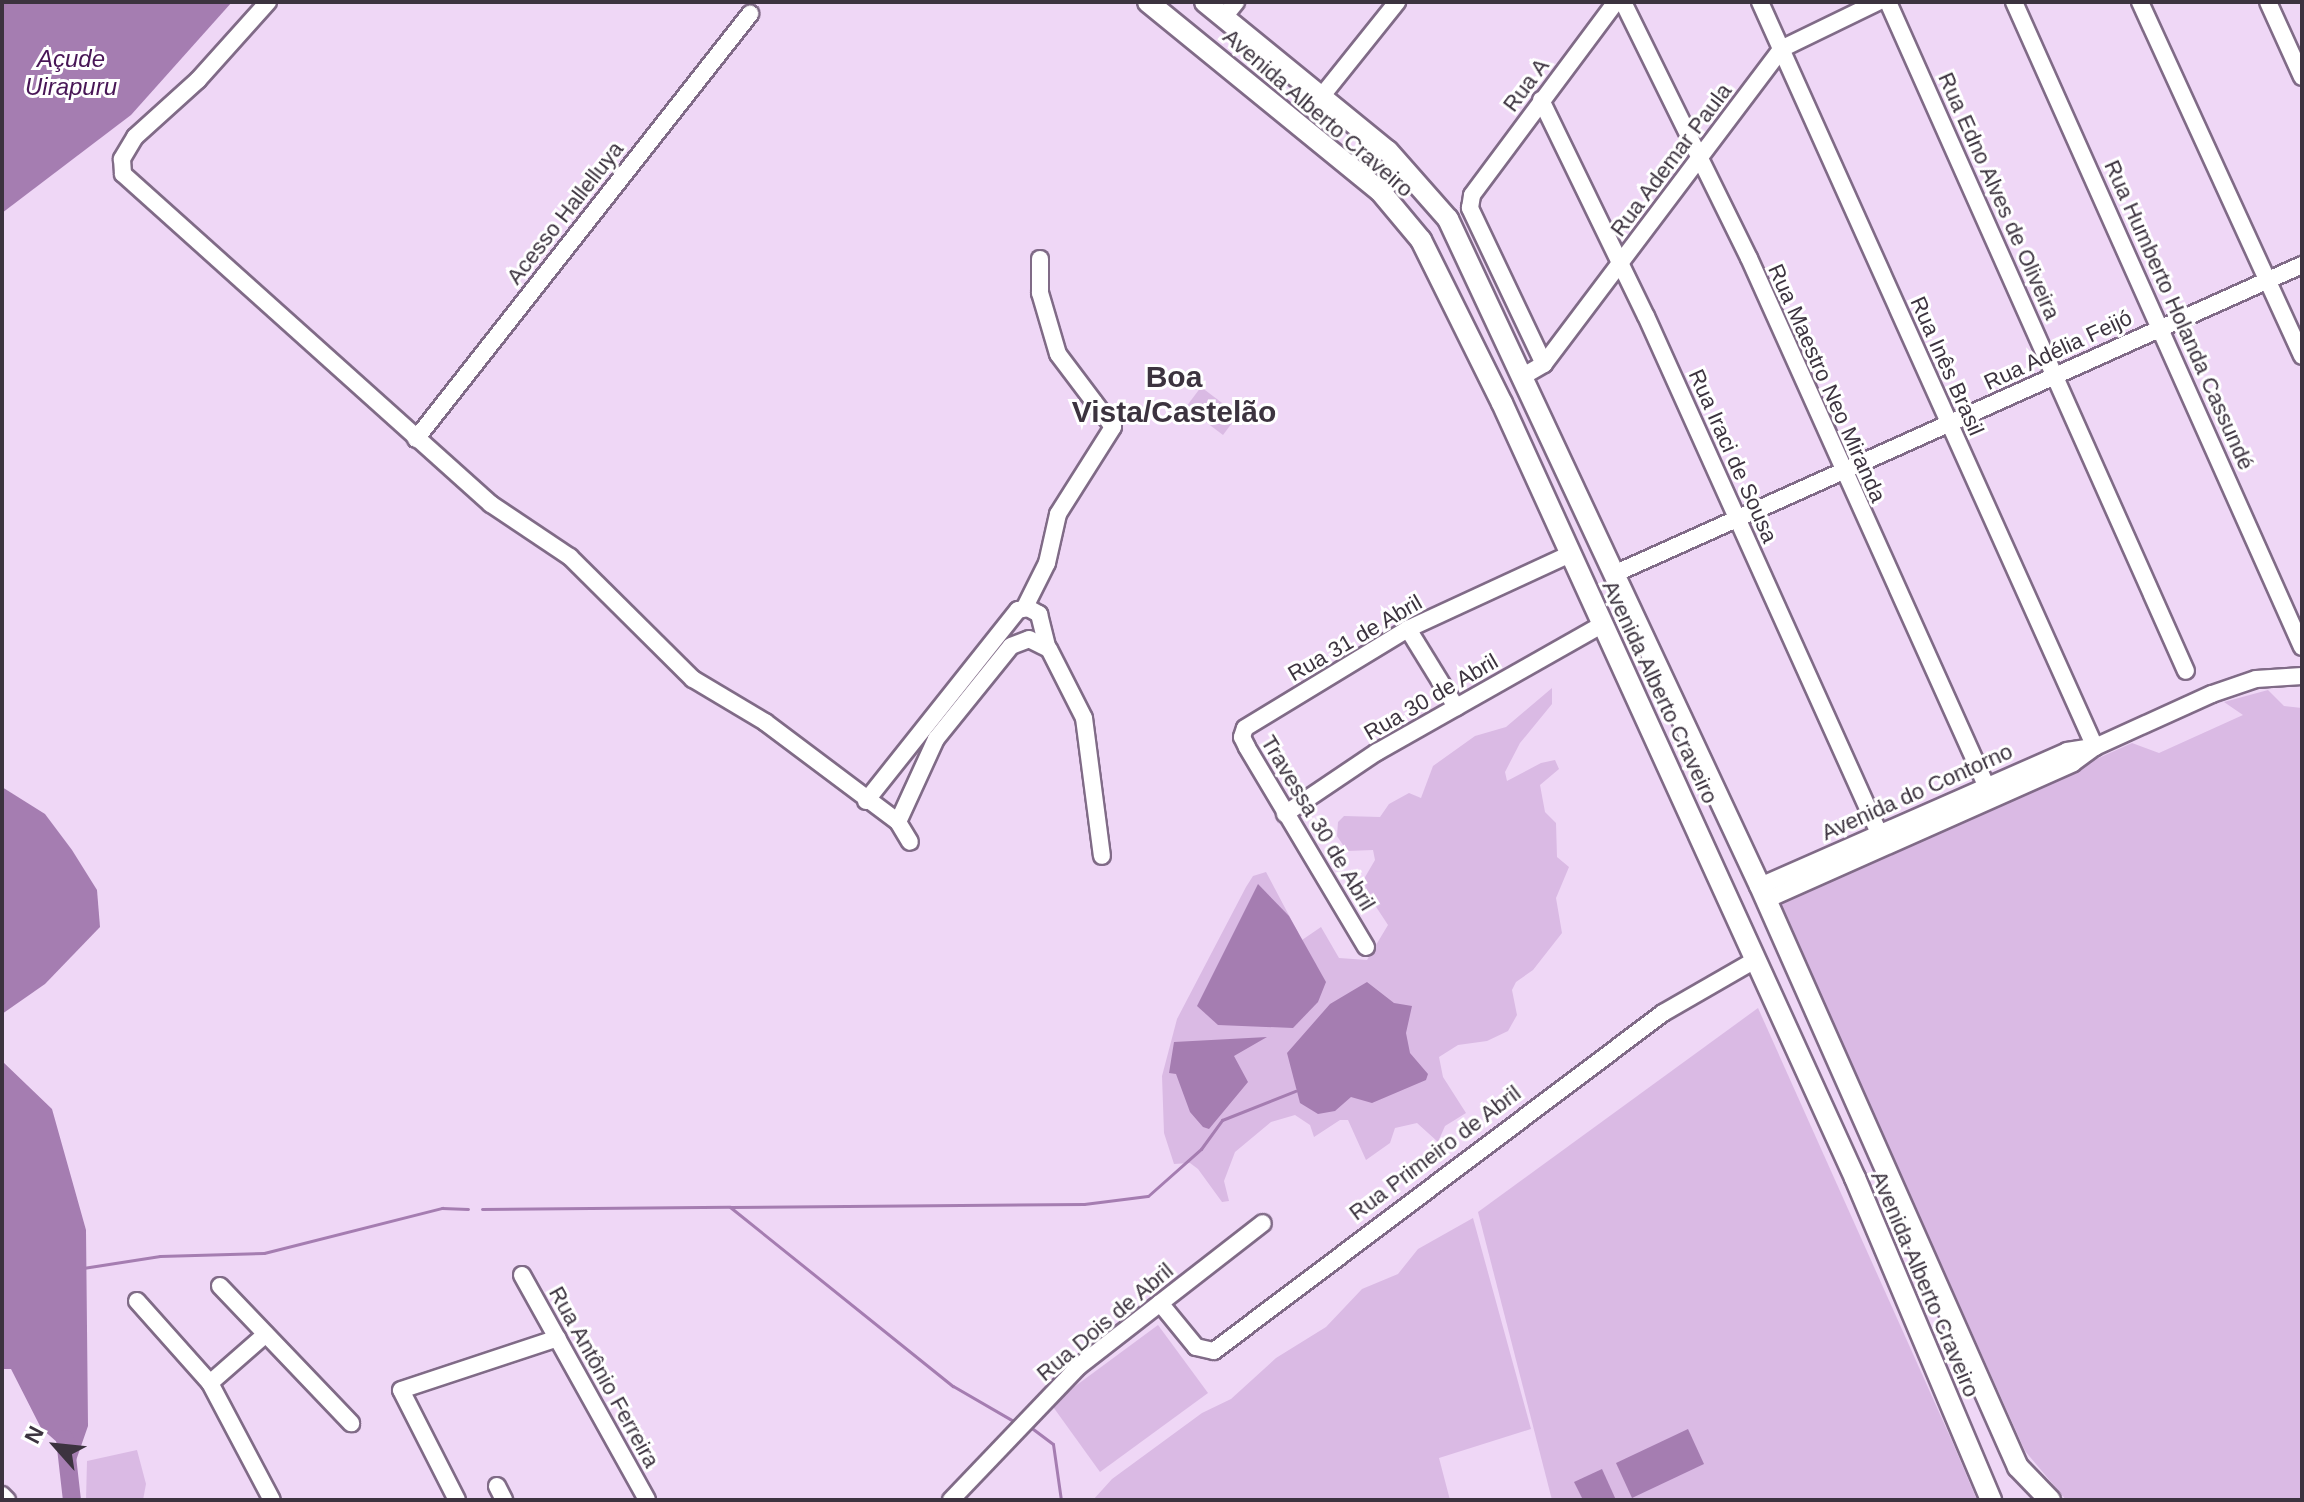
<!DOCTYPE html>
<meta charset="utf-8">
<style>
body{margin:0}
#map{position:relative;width:2304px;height:1502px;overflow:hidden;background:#efd7f6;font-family:Helvetica,sans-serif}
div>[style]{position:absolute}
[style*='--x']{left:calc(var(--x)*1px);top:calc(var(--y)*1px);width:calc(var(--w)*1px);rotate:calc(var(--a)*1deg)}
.green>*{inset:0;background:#dabae4}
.water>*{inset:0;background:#a57db1}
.stream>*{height:3px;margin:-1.5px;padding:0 1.5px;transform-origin:1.5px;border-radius:1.5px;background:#a57db1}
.river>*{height:18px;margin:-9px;padding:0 9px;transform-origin:9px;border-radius:9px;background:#a57db1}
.roads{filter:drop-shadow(2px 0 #806b87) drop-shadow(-2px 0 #806b87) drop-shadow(0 2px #806b87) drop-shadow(0 -2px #806b87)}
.minor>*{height:16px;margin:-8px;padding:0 8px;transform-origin:8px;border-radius:8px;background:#fff}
.major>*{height:20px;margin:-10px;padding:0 10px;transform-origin:10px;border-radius:10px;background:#fff}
span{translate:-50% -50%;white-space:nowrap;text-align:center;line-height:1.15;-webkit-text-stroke:6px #fff;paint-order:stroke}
.street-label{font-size:22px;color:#3c333f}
.water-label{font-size:24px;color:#481656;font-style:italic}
.district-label{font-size:30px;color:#3c333f;font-weight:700}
.frame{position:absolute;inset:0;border:4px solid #3c333f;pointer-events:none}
.north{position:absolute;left:16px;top:1406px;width:80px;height:80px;-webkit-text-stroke:6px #fff;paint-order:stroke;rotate:297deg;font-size:22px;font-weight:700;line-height:32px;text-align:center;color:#3c333f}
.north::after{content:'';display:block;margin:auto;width:28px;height:36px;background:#3c333f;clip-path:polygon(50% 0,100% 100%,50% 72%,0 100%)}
</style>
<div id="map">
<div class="green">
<i style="clip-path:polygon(1201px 387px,1238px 415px,1223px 435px,1186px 407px)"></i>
<i style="clip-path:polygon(1552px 688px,1552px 704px,1520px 743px,1505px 772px,1507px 781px,1541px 763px,1555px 760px,1559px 769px,1540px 785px,1545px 812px,1556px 823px,1557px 857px,1569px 867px,1556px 898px,1562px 933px,1533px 970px,1516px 982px,1512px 990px,1517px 1015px,1508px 1031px,1487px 1041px,1458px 1045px,1439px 1057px,1443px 1077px,1466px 1113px,1445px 1126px,1438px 1142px,1417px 1123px,1395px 1128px,1390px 1143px,1366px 1160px,1348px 1120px,1340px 1120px,1314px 1137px,1310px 1125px,1295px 1115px,1271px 1122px,1235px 1152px,1224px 1181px,1229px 1201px,1222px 1202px,1198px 1169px,1190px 1163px,1174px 1164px,1164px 1133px,1162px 1076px,1177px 1019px,1246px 887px,1253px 876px,1266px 872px,1302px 940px,1321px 927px,1339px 958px,1367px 960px,1388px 925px,1361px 884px,1375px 860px,1373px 850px,1347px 851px,1337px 836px,1338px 822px,1344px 816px,1380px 817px,1389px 804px,1409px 793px,1421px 798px,1433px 766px,1475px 736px,1506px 727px)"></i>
<i style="clip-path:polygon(2268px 690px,2284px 706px,2302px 708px,2302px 1500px,2066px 1500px,2025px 1451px,1779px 902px,2132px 743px,2159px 753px,2243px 715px,2224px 702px)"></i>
<i style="clip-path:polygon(1758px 1008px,1952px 1441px,1977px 1500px,1552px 1500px,1478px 1212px)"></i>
<i style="clip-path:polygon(1473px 1218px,1531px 1429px,1439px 1458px,1450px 1500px,1093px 1500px,1112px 1479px,1202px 1413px,1231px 1399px,1276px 1358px,1326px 1327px,1362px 1289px,1398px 1274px,1418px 1249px)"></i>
<i style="clip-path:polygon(1158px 1325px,1208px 1393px,1100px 1472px,1051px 1404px)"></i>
<i style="clip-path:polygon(137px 1450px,146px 1484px,143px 1500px,86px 1500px,87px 1461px)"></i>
</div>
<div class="water">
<i style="clip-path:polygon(2px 2px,232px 2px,131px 115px,2px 213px)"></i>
<i style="clip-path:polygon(2px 787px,45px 814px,72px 850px,97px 890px,100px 927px,45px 984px,2px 1014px)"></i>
<i style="clip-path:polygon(1258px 884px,1289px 916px,1326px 982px,1318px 1002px,1293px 1028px,1218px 1025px,1197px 1006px)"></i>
<i style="clip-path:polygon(1367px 982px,1394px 1003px,1412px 1006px,1406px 1033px,1410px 1053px,1428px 1074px,1426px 1080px,1372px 1103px,1351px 1097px,1335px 1111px,1318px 1114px,1300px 1103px,1287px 1053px,1330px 1004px)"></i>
<i style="clip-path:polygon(1267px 1037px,1234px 1056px,1248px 1082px,1209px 1129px,1203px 1127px,1190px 1112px,1176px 1074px,1169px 1073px,1174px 1042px)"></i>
<i style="clip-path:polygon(2px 1061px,52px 1109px,86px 1230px,88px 1426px,72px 1472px,58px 1443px,41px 1428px,11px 1369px,2px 1369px)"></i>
<i style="clip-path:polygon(1688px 1429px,1704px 1464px,1632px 1498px,1616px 1463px)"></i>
<i style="clip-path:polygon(1602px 1469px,1616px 1500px,1583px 1500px,1574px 1482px)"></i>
</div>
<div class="stream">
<i style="--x:731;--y:1207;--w:353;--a:-0.5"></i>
<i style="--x:1084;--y:1204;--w:64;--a:-7.1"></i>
<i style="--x:1148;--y:1196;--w:71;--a:-41.6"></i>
<i style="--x:1201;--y:1149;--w:36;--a:-54"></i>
<i style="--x:1222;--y:1120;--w:79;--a:-21.7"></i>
<i style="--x:482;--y:1209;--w:248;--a:-0.5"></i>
<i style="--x:730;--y:1207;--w:286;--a:38.8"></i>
<i style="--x:953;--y:1386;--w:72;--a:30.1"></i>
<i style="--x:83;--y:1268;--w:78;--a:-8.9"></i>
<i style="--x:160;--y:1256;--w:104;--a:-1.7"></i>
<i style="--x:264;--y:1253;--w:184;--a:-14.2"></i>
<i style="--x:442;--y:1208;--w:26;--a:2"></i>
<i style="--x:1029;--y:1426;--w:30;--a:37"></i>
<i style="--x:1053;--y:1444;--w:57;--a:81.9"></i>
</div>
<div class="river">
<i style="--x:65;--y:1439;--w:61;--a:83.5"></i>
</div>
<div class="roads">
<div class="minor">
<i style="--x:268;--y:2;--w:105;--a:131.9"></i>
<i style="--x:198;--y:80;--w:85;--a:137.9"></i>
<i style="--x:135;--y:137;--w:26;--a:121"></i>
<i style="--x:122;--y:159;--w:15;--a:86"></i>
<i style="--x:123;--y:174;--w:494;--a:41.9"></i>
<i style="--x:491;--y:504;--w:95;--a:33.9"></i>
<i style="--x:570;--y:557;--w:173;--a:44.8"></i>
<i style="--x:693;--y:679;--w:84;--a:30.8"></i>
<i style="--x:765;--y:722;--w:166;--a:36.9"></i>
<i style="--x:898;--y:822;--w:23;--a:59"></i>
<i style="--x:1623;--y:2;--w:285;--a:63.8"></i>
<i style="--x:1749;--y:258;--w:578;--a:65.79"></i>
<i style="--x:1760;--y:2;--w:817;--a:65.79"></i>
<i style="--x:1888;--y:2;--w:732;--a:65.99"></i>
<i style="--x:2014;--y:2;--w:706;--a:65.94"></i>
<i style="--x:2140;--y:2;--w:389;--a:65.4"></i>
<i style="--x:2268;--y:2;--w:82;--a:65.6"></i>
<i style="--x:1224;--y:17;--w:19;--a:-51"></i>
<i style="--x:1321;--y:97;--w:122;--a:-51.3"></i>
<i style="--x:1541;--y:100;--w:240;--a:64.1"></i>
<i style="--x:1646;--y:316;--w:567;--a:65.74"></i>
<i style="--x:1544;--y:364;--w:173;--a:-115.4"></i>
<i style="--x:1470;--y:208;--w:13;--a:-81"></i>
<i style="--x:1472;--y:195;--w:241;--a:-53.3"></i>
<i style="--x:1525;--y:375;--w:22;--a:-30"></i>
<i style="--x:1544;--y:364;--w:394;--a:-53"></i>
<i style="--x:1781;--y:49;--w:108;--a:-25.9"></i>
<i style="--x:416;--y:439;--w:541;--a:-51.84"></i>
<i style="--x:1614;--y:574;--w:754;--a:-24.19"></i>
<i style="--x:1025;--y:607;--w:49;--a:-63.4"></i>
<i style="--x:1047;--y:563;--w:50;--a:-77.3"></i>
<i style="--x:1058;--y:514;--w:103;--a:-57.7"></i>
<i style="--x:1113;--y:427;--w:91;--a:-127"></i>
<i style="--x:1058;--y:354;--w:64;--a:-106.4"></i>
<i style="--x:1040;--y:293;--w:34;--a:-90"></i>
<i style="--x:1408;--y:629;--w:92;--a:58.4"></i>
<i style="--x:866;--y:801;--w:244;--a:-51.5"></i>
<i style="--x:1018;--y:610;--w:10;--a:-11"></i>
<i style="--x:1028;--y:608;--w:13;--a:29"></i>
<i style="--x:1039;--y:614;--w:34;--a:76"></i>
<i style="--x:1285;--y:814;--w:111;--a:-34"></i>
<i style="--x:1377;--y:752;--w:260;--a:-29.5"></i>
<i style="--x:898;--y:822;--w:91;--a:-65.4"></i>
<i style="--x:936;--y:739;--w:119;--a:-51.1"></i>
<i style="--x:1011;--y:646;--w:19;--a:-21"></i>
<i style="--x:1029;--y:639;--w:22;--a:27"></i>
<i style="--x:1049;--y:649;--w:77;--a:63.1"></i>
<i style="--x:1084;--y:718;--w:139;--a:82.6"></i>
<i style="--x:1760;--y:886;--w:335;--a:-23.7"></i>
<i style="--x:2067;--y:751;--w:26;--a:-9"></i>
<i style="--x:1766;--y:900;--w:336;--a:-24"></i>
<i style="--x:2073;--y:763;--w:27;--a:-36"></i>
<i style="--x:2095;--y:747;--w:128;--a:-24.4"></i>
<i style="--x:2212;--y:694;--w:46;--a:-18.8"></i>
<i style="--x:2256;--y:679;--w:46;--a:-3.7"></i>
<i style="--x:1366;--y:947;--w:233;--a:-120.8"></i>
<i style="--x:1247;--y:747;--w:11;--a:-117"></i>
<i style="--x:1242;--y:737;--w:9;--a:-72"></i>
<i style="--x:1245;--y:728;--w:191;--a:-31.3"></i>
<i style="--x:1408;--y:629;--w:179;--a:-24.8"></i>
<i style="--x:522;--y:1275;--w:257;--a:60.9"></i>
<i style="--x:220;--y:1286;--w:190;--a:46.3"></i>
<i style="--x:137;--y:1301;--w:110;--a:48.3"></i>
<i style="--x:210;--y:1383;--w:132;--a:62.1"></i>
<i style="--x:1160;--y:1303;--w:57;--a:50.7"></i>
<i style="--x:1196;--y:1347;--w:18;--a:13"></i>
<i style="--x:1214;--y:1351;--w:562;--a:-36.97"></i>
<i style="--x:1663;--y:1013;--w:106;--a:-29.9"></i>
<i style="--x:210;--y:1383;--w:74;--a:-41.2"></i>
<i style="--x:497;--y:1486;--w:16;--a:63"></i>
<i style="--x:2;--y:1495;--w:7;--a:45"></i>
<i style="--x:457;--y:1500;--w:123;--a:-117"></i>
<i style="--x:401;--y:1390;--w:165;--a:-18.3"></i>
<i style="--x:951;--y:1500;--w:184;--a:-46.3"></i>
<i style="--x:1078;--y:1367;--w:234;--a:-37.9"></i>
</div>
<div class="major">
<i style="--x:1148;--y:2;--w:299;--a:39.2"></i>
<i style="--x:1380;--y:191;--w:64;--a:50.1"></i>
<i style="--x:1421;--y:240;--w:182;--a:63.6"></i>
<i style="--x:1502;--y:403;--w:852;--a:65.51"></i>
<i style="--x:1855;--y:1178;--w:350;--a:67.1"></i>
<i style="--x:1205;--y:2;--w:236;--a:39.2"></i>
<i style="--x:1388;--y:151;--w:91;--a:48.6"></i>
<i style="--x:1448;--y:219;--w:736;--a:64.93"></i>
<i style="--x:1760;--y:886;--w:636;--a:66.06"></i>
<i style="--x:2018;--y:1467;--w:46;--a:45.9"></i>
</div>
</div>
<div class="street-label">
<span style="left:1526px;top:85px;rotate:-53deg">Rua A</span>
<span style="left:1318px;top:113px;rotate:41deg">Avenida Alberto Craveiro</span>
<span style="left:1671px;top:160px;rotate:-53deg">Rua Ademar Paula</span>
<span style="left:1999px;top:196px;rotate:66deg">Rua Edno Alves de Oliveira</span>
<span style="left:565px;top:213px;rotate:-52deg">Acesso Hallelluya</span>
<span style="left:2179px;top:315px;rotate:66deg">Rua Humberto Holanda Cassundé</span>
<span style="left:2058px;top:350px;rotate:-25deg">Rua Adélia Feijó</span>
<span style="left:1947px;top:366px;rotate:66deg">Rua Inês Brasil</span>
<span style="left:1827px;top:383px;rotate:66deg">Rua Maestro Neo Miranda</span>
<span style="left:1733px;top:456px;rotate:66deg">Rua Iraci de Sousa</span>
<span style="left:1355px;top:638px;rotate:-30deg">Rua 31 de Abril</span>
<span style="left:1660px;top:692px;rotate:65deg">Avenida Alberto Craveiro</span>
<span style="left:1431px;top:697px;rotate:-30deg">Rua 30 de Abril</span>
<span style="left:1917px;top:792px;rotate:-24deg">Avenida do Contorno</span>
<span style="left:1318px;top:823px;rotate:59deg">Travessa 30 de Abril</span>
<span style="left:1435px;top:1153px;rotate:-37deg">Rua Primeiro de Abril</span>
<span style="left:1925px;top:1284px;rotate:67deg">Avenida Alberto Craveiro</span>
<span style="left:1105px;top:1322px;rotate:-40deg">Rua Dois de Abril</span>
<span style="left:604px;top:1377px;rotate:61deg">Rua Antônio Ferreira</span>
</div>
<div class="water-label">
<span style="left:71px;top:73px">Açude<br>Uirapuru</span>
</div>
<div class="district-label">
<span style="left:1174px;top:394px">Boa<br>Vista/Castelão</span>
</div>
<div class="frame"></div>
<div class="north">N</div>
</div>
